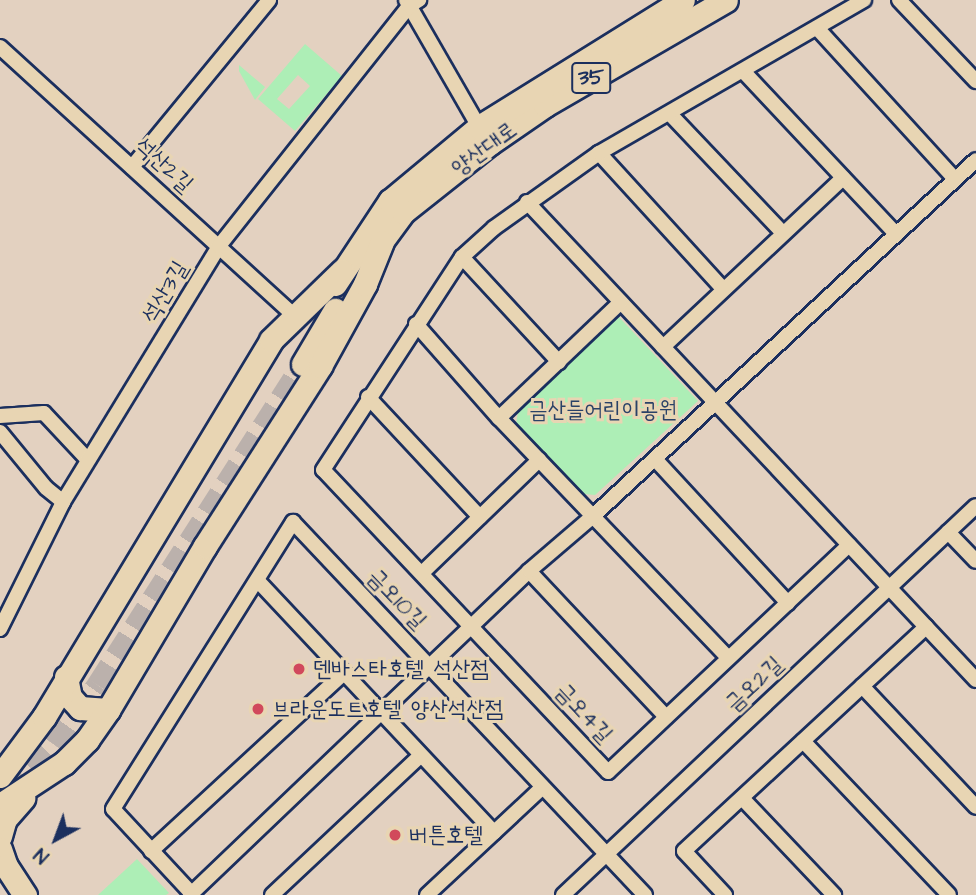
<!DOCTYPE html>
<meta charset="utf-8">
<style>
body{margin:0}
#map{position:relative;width:976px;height:895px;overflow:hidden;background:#e3d1c0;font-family:"Architects Daughter","Poor Story",sans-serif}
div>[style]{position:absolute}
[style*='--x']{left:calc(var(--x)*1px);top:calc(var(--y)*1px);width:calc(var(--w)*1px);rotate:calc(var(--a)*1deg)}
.green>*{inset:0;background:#adeeb6}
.primary-tunnel>*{height:23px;margin-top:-11.5px;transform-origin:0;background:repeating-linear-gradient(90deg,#bbb1ac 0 23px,transparent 0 34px)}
.roads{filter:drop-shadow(2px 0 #1b2f5e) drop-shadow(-2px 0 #1b2f5e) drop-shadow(0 2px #1b2f5e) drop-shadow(0 -2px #1b2f5e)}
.street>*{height:14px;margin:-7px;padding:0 7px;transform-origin:7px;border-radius:7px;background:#e8d5b3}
.primary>*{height:23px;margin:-11.5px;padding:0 11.5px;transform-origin:11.5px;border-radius:11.5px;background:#e8d5b3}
.dots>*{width:19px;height:19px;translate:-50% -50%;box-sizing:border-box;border:4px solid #e8d5b3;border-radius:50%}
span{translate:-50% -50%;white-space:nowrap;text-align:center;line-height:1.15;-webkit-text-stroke:6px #e8d5b3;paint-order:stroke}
.shield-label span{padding:2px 5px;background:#e8d5b3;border:2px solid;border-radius:5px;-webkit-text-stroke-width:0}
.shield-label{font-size:21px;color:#1b2f5e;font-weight:700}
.street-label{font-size:23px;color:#1b2f5e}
.park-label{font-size:23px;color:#2a4267}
.poi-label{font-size:23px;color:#1b2f5e}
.left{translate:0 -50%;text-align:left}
.north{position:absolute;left:21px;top:804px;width:70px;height:70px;-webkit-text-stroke:5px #e8d5b3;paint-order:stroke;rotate:221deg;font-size:19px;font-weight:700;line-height:28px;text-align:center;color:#1b2f5e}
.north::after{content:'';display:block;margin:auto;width:24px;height:32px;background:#1b2f5e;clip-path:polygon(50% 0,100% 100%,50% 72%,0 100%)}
</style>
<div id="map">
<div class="green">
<i style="clip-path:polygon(evenodd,305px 44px,342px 76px,295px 131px,258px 99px,305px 44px,298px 75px,310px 86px,289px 109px,277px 99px,298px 75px)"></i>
<i style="clip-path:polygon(239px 65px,265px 87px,255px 100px,239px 71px)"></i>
<i style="clip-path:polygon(618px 316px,698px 401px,595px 495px,584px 494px,516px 424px,518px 412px)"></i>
<i style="clip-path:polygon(137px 859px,169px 893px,166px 895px,98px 895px)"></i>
</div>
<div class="primary-tunnel">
<i style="--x:7;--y:792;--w:67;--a:-44.4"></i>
<i style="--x:55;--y:745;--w:74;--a:-54.4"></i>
<i style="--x:98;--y:685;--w:381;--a:-57.4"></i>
</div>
<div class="roads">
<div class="street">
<i style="--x:406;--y:0;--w:152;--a:60.1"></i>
<i style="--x:899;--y:0;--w:112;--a:46.5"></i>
<i style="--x:817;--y:28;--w:205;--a:47.6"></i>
<i style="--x:0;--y:47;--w:401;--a:42.4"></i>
<i style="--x:743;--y:71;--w:224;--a:46.8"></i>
<i style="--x:670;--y:114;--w:164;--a:46.5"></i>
<i style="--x:599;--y:153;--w:184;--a:47.6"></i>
<i style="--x:132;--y:167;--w:216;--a:-50.6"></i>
<i style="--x:527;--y:202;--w:656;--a:46.79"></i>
<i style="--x:462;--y:257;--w:143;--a:47.3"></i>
<i style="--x:416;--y:324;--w:125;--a:48.6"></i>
<i style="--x:499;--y:418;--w:332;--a:46.3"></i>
<i style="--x:663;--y:347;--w:247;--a:-43.2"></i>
<i style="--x:368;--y:397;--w:164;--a:47"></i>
<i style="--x:0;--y:416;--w:44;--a:-3.9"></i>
<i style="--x:44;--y:413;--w:64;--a:46.9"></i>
<i style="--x:499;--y:418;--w:168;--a:-43.6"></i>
<i style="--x:0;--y:432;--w:72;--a:50.6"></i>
<i style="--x:46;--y:488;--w:22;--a:39"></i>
<i style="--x:655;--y:459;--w:196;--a:47.3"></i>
<i style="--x:948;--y:532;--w:40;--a:46"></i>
<i style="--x:849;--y:545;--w:331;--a:136.7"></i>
<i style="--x:608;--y:772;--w:415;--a:-133.3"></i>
<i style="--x:323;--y:470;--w:254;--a:-56.9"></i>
<i style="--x:462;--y:257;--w:43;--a:-42.2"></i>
<i style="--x:494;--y:228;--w:129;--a:-35.5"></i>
<i style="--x:599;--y:153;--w:306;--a:-30"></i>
<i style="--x:529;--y:571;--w:200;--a:46.8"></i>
<i style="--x:422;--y:573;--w:163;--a:-44"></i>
<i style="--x:258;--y:581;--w:345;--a:46.8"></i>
<i style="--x:0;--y:629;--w:142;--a:-63.6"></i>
<i style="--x:63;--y:502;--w:300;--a:-58.6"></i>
<i style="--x:219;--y:246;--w:306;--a:-51.6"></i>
<i style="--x:409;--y:6;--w:12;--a:-31"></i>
<i style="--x:862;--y:686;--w:166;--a:46.7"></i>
<i style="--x:803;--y:741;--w:212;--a:46.5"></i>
<i style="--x:742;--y:798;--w:134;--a:46.5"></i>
<i style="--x:151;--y:851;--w:263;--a:-42.7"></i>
<i style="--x:190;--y:895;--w:469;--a:-43.7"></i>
<i style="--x:529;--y:571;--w:83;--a:-40.6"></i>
<i style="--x:592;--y:517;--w:524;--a:-42.91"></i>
<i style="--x:193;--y:895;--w:117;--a:-132.9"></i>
<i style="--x:113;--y:809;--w:339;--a:-57.9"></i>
<i style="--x:293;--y:522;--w:513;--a:46.66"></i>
<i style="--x:272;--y:895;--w:204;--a:-43.2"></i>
<i style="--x:427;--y:895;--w:158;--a:-43"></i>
<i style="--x:563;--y:895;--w:567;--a:-43.29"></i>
<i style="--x:725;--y:895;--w:60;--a:-133"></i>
<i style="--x:684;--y:851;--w:330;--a:-42.8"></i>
</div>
<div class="primary">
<i style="--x:373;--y:253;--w:51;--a:-53.8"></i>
<i style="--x:403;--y:212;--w:111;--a:-38.4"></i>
<i style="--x:490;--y:143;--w:67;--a:-34.6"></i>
<i style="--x:545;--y:105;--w:209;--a:-30.1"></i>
<i style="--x:335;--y:284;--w:100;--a:-56.5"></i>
<i style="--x:390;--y:201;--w:116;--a:-39.7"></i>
<i style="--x:479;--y:127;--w:240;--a:-31.9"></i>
<i style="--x:303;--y:364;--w:63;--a:-59.3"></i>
<i style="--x:66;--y:677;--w:20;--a:79"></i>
<i style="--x:70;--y:697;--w:15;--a:48"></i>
<i style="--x:80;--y:708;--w:28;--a:4"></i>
<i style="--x:0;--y:776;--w:74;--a:-53.3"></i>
<i style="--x:44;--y:717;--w:440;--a:-58.9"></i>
<i style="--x:271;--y:340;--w:99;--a:-44.2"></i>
<i style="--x:0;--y:805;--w:77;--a:-33.3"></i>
<i style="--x:64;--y:763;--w:33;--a:-45"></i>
<i style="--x:87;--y:740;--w:37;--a:-55"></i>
<i style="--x:108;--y:710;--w:191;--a:-59.4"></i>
<i style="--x:205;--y:546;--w:214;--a:-57.4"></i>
<i style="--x:320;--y:366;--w:94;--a:-61.2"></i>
<i style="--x:365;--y:284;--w:45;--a:-68"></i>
<i style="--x:0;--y:836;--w:18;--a:-74"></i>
<i style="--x:5;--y:819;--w:28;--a:-49"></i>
<i style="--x:0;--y:849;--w:18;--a:71"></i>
<i style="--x:6;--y:866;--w:35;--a:57"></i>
</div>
</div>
<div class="dots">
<i style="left:299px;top:669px;background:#d1495b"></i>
<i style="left:258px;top:709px;background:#d1495b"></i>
<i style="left:395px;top:835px;background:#d1495b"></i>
</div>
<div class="shield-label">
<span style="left:591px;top:78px">35</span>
</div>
<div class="street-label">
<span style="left:484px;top:149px;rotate:-36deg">양산대로</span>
<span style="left:164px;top:165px;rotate:42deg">석산2길</span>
<span style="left:165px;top:292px;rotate:-59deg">석산3길</span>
<span style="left:397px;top:599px;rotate:46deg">금오10길</span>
<span style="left:754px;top:684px;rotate:-43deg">금오2길</span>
<span style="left:584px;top:713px;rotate:47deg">금오4길</span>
</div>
<div class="park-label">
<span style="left:603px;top:410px">금산들어린이공원</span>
</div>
<div class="poi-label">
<span class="left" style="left:313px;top:669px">덴바스타호텔 석산점</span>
<span class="left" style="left:272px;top:709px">브라운도트호텔 양산석산점</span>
<span class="left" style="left:409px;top:835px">버튼호텔</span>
</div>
<div class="north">N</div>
</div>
